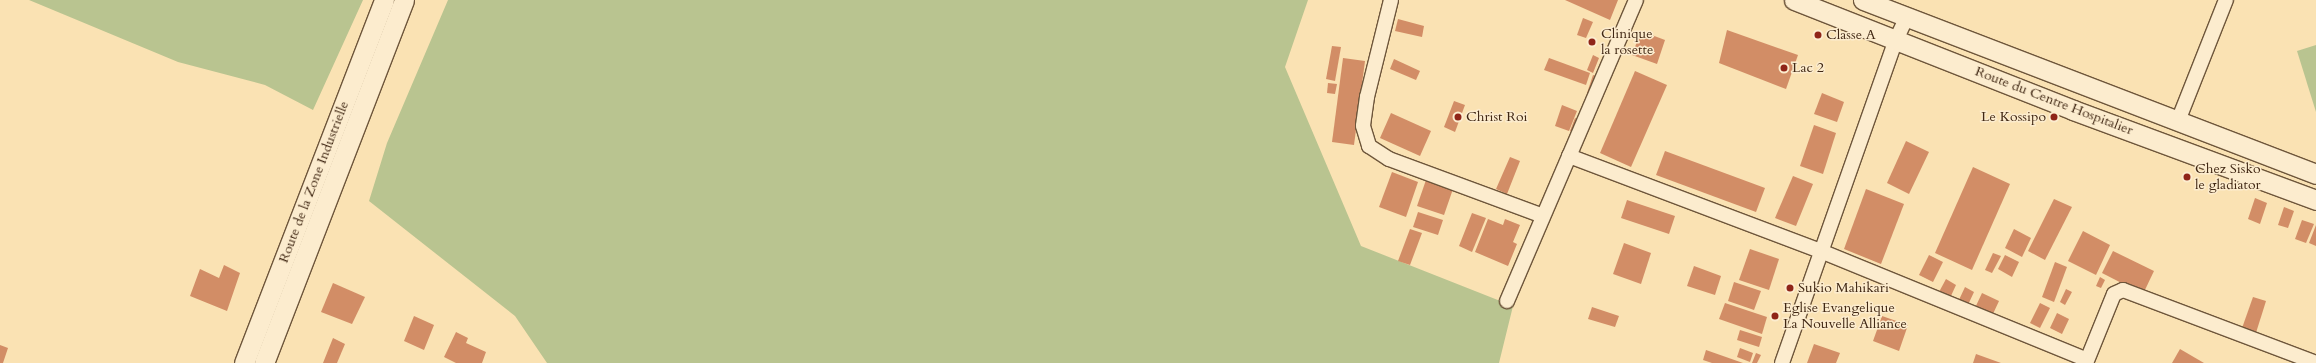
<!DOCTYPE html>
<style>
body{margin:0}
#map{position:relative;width:2316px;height:363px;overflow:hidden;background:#fae2b3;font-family:Cardo,serif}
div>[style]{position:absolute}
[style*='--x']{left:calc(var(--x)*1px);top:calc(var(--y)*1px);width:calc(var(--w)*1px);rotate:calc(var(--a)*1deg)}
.green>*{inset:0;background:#b9c490}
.building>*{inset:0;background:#d28d66}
.roads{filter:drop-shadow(1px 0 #6e563b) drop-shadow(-1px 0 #6e563b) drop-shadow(0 1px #6e563b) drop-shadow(0 -1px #6e563b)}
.street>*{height:14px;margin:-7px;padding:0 7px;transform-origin:7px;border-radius:7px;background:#fcecce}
.secondary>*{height:19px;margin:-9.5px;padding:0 9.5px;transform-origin:9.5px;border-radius:9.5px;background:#fcecce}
.dots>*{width:11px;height:11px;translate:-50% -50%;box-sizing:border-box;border:2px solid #fcecce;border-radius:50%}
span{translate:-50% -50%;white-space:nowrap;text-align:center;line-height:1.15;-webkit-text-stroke:3px #fcecce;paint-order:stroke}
.poi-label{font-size:14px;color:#402713}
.left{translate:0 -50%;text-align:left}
.right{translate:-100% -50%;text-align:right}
.street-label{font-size:14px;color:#402713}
</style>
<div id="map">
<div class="green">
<i style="clip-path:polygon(29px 0,363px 0,313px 110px,265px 85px,178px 62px)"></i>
<i style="clip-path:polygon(448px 0,1308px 0,1285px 67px,1361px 246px,1513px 306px,1499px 363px,547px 363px,515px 316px,369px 201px,387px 143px)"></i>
<i style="clip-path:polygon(2316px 45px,2316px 112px,2297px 51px)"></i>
</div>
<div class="building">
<i style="clip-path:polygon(1565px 0,1618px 0,1610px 20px)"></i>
<i style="clip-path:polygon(1583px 18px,1593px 22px,1586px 38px,1577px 35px)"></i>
<i style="clip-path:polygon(1398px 19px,1424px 26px,1422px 37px,1395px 31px)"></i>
<i style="clip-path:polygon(1727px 30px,1798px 55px,1786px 89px,1719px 63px)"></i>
<i style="clip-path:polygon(1641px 31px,1665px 40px,1657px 64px,1632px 55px)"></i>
<i style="clip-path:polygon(1332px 46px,1341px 47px,1335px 81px,1326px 79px)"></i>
<i style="clip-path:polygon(1593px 55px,1599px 58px,1593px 73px,1587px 70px)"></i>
<i style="clip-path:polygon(1343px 58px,1365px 61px,1354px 145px,1332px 142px)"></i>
<i style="clip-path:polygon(1549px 58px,1590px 73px,1586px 85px,1544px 70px)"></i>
<i style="clip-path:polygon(1394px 59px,1420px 71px,1416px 80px,1390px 69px)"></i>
<i style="clip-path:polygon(1635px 71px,1667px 85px,1631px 167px,1600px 153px)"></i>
<i style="clip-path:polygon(1593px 75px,1600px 77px,1594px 95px,1587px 93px)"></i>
<i style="clip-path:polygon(1328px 83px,1337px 84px,1335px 94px,1327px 93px)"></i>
<i style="clip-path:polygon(1822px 93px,1844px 102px,1837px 122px,1814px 114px)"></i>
<i style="clip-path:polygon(1454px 101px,1465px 105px,1455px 132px,1444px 127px)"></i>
<i style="clip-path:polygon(1562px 105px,1577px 111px,1569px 131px,1555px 126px)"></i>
<i style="clip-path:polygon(1391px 113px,1431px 131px,1420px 156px,1380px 138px)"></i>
<i style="clip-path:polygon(1575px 118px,1582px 121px,1578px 134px,1570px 131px)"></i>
<i style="clip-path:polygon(1814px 125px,1836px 133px,1823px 174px,1800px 166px)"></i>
<i style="clip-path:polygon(1906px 141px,1929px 152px,1909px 194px,1887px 183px)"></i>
<i style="clip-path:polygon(1665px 151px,1765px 188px,1756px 212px,1656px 175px)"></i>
<i style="clip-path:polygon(1510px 157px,1520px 161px,1507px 194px,1496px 189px)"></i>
<i style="clip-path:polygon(1973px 167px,2010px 184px,1972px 270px,1935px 253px)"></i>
<i style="clip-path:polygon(1392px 172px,1418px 182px,1406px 217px,1379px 207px)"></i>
<i style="clip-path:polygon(1793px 176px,1813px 184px,1796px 226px,1775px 218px)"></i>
<i style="clip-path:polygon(1426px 180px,1453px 189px,1444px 215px,1417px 206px)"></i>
<i style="clip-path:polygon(1866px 189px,1904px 204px,1881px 264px,1844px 249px)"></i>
<i style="clip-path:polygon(2255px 198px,2267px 203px,2260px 224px,2248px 219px)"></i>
<i style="clip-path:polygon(2054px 199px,2072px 207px,2045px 260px,2028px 251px)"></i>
<i style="clip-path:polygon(1627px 200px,1675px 216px,1669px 234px,1621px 218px)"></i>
<i style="clip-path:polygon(2284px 207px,2294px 211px,2288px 228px,2278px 225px)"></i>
<i style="clip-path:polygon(1418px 212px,1443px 220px,1438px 235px,1413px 227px)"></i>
<i style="clip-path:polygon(1472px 213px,1486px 218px,1472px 252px,1459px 246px)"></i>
<i style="clip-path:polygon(1488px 219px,1503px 225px,1505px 219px,1520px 225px,1513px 242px,1517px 244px,1508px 266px,1475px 252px)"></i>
<i style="clip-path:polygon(2302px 220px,2314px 224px,2306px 243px,2295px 239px)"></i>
<i style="clip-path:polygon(2316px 225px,2316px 246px,2309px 243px)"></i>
<i style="clip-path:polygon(1410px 229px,1422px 233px,1410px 265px,1398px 261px)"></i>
<i style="clip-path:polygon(2014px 229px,2031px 238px,2022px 257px,2005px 248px)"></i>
<i style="clip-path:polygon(2083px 231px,2110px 245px,2096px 275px,2068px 261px)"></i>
<i style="clip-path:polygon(1624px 243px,1651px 253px,1641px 284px,1613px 274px)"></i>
<i style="clip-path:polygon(1750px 249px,1779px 259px,1769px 290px,1739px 280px)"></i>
<i style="clip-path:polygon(2113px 251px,2154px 271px,2143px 294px,2102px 273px)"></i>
<i style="clip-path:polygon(1993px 253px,2001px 256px,1992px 273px,1985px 270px)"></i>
<i style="clip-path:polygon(1929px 255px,1943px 262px,1933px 282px,1919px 275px)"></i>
<i style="clip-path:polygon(2005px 255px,2019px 262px,2012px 277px,1998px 269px)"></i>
<i style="clip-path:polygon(2055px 262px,2067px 267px,2054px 302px,2042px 297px)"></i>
<i style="clip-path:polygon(224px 265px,240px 273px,227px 311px,190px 296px,200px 269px,219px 278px)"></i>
<i style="clip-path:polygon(1694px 266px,1721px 276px,1715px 295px,1687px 286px)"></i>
<i style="clip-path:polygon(2100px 277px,2105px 280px,2101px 288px,2096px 286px)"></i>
<i style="clip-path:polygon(1946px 279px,1956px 285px,1950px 298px,1939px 292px)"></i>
<i style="clip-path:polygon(1734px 282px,1761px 291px,1754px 310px,1728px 301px)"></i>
<i style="clip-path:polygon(333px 283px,365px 297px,352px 324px,321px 312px)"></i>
<i style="clip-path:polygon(1965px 287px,1974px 292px,1967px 307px,1958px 302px)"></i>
<i style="clip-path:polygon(2066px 289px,2072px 292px,2065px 305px,2060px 302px)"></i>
<i style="clip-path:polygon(1982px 293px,1999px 301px,1992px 316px,1975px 308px)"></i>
<i style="clip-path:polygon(2253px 297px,2266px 301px,2255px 336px,2241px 331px)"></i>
<i style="clip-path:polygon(1725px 303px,1767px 317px,1762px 334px,1719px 319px)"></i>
<i style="clip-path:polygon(2040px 303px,2050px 308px,2040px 328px,2030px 323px)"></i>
<i style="clip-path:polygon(1592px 307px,1619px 316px,1615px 327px,1588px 319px)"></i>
<i style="clip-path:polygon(2057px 313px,2069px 319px,2062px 334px,2050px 328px)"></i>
<i style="clip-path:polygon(414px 316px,434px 325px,424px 350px,404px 341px)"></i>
<i style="clip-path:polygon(1882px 316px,1908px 325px,1899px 351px,1873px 341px)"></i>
<i style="clip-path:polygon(1740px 330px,1762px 337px,1759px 347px,1737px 340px)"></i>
<i style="clip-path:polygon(456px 332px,468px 338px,466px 343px,486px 352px,482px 363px,456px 363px,444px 357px)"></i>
<i style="clip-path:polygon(333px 338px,345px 344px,337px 363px,323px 363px)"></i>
<i style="clip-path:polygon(1814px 344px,1840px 353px,1836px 363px,1807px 363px)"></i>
<i style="clip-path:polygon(0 345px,8px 348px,3px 363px,0 363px)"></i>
<i style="clip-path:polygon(1740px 348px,1753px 353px,1750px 362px,1737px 357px)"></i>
<i style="clip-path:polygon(2180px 349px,2204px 363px,2172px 363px)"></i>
<i style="clip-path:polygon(1706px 350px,1743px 363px,1712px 363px,1703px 360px)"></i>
<i style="clip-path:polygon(1756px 353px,1761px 355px,1757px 363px,1752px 363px)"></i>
<i style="clip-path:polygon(1976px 354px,2001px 363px,1973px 363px)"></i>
</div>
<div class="roads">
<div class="street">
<i style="--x:1391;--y:0;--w:100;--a:103.9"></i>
<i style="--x:1367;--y:97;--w:29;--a:98"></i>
<i style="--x:1363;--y:126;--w:21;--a:73"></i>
<i style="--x:1369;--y:146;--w:24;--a:33"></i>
<i style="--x:1389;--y:159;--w:164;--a:20.3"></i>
<i style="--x:2178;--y:121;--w:130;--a:-68.4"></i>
<i style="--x:1569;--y:156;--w:272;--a:20.7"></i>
<i style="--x:1823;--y:252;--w:285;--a:22.2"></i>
<i style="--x:1507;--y:301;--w:327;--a:-66.8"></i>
<i style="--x:1782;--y:363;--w:343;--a:-70.6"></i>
<i style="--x:1896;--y:40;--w:26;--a:-65"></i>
<i style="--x:2086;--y:363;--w:74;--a:-67.9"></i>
<i style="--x:2114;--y:294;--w:10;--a:-24"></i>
<i style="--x:2123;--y:290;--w:206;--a:20.7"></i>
</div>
<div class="secondary">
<i style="--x:1794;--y:0;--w:300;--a:21.5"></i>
<i style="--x:2073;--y:110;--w:259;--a:20.3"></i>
<i style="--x:1863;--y:0;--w:485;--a:21"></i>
<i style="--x:244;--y:363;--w:389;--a:-68.9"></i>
<i style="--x:264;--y:363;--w:389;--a:-68.9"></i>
</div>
</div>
<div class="dots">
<i style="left:1818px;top:35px;background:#8f2418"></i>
<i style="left:1592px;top:42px;background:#8f2418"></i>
<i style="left:1784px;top:68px;background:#8f2418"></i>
<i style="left:1458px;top:117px;background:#8f2418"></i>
<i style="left:2054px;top:117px;background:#8f2418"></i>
<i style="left:2187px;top:177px;background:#8f2418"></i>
<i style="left:1790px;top:288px;background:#8f2418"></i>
<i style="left:1775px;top:316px;background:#8f2418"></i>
</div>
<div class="poi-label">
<span class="left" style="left:1601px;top:42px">Clinique<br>la rosette</span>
<span class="left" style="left:1826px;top:35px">Classe A</span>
<span class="left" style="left:1792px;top:68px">Lac 2</span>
<span class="left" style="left:1466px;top:117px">Christ Roi</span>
<span class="right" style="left:2046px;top:117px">Le Kossipo</span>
<span class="left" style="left:2195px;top:177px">Chez Sisko<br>le gladiator</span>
<span class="left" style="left:1798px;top:288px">Sukio Mahikari</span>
<span class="left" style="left:1783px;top:316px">Eglise Evangelique<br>La Nouvelle Alliance</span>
</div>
<div class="street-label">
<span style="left:2054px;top:101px;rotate:21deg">Route du Centre Hospitalier</span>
<span style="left:314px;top:182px;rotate:-69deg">Route de la Zone Industrielle</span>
</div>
</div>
